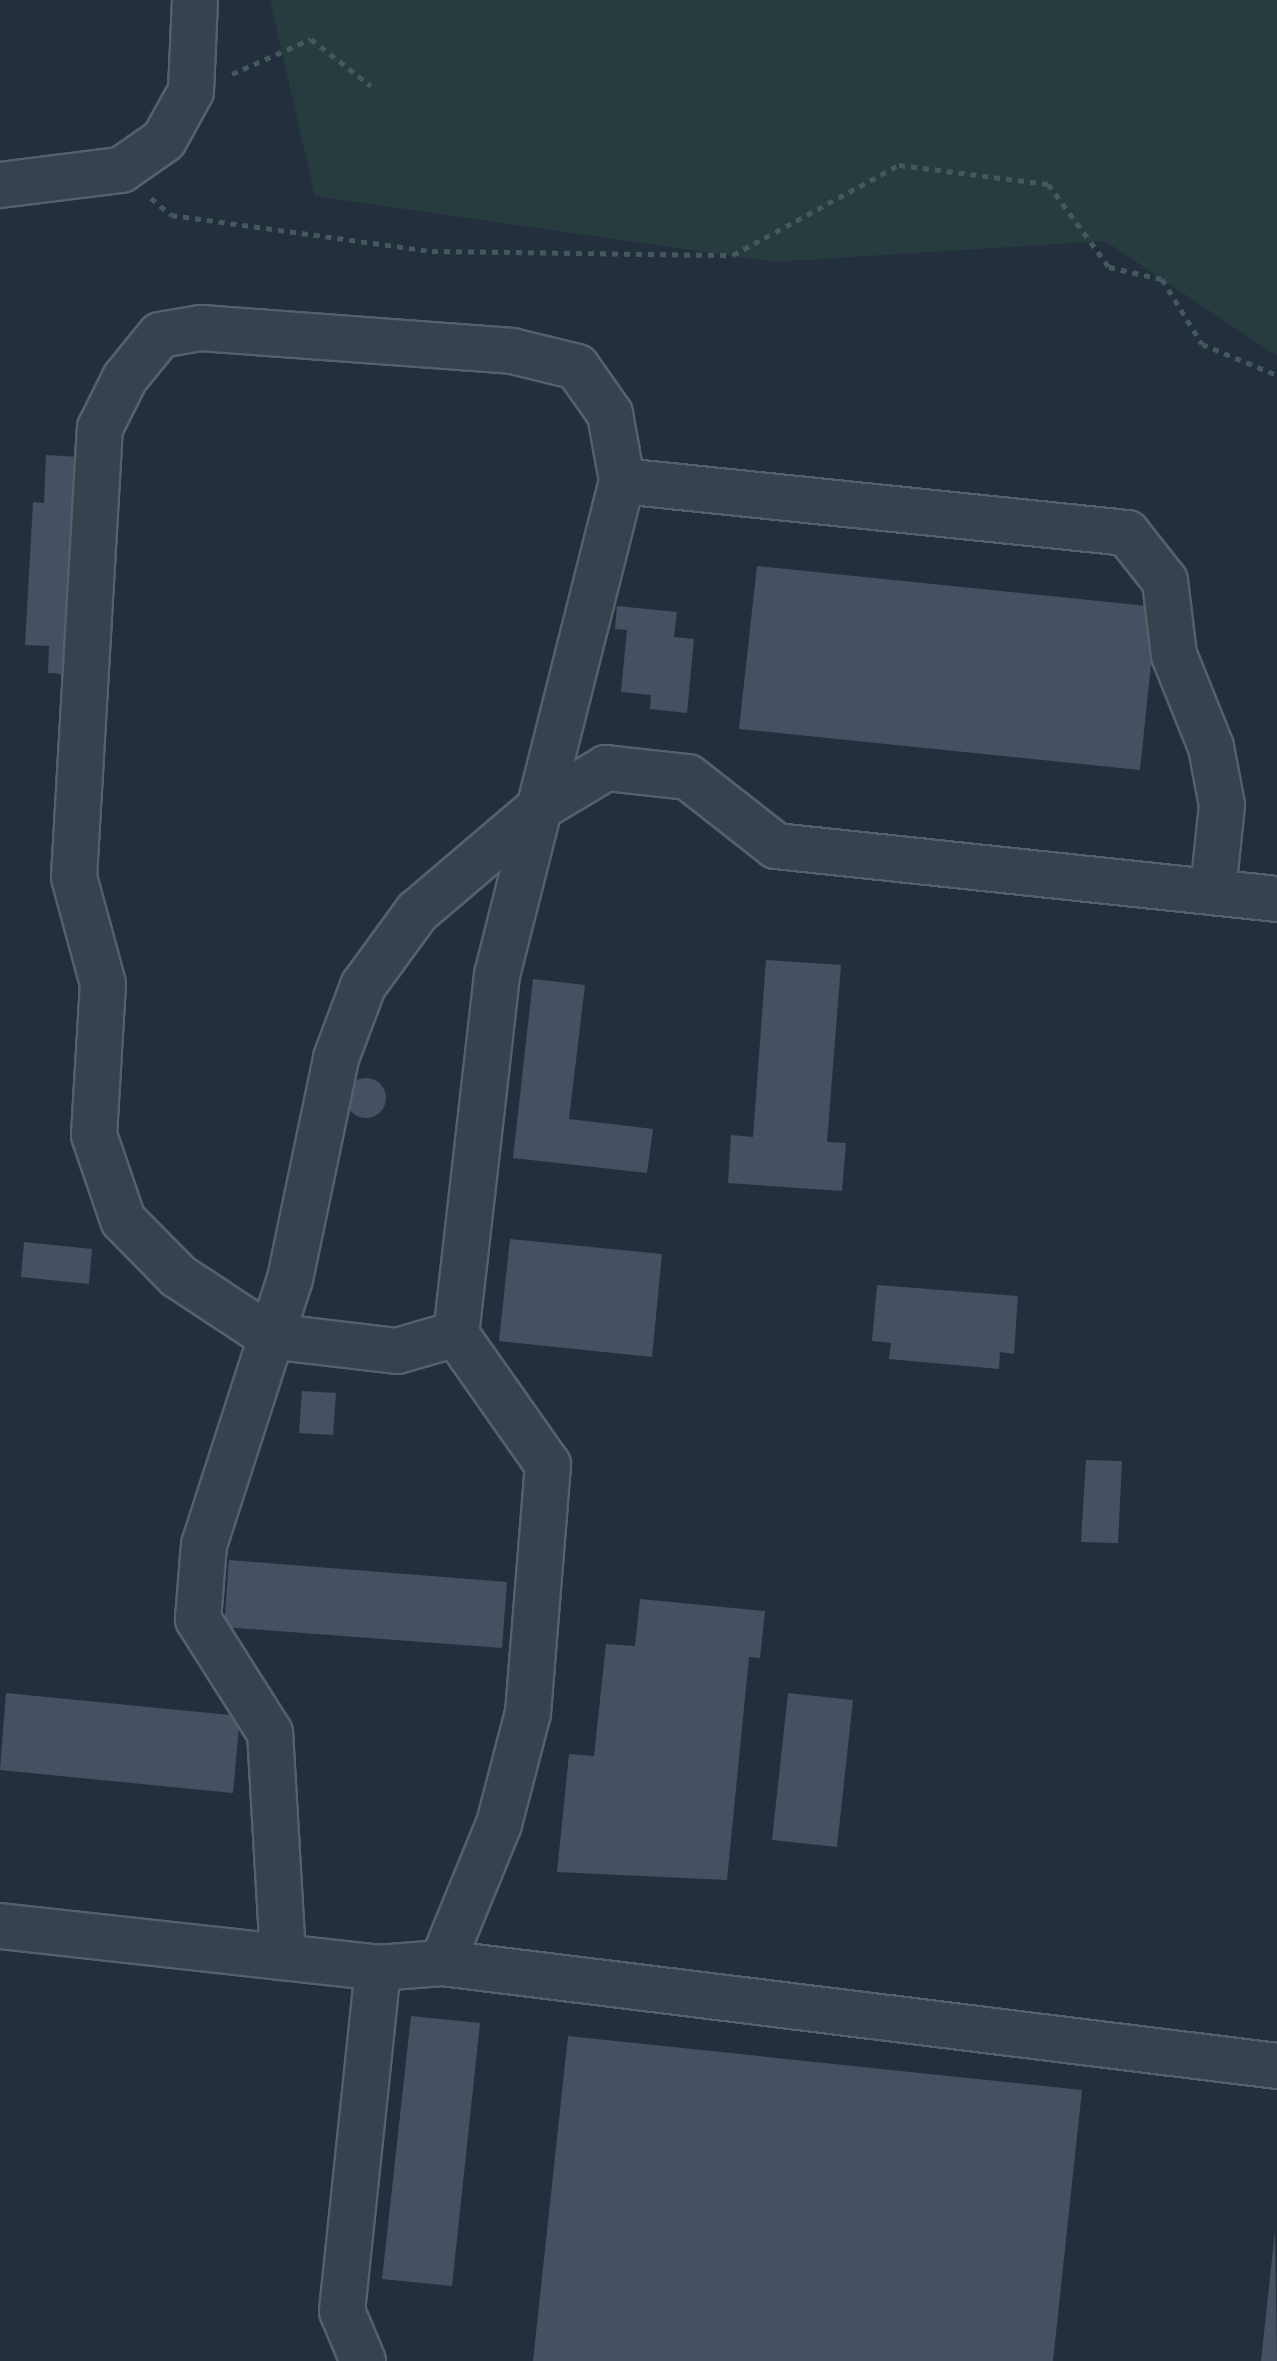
<!DOCTYPE html>
<style>
body{margin:0}
#map{position:relative;width:1277px;height:2361px;overflow:hidden;background:#242f3e;font-family:"Golos Text",sans-serif}
div>[style]{position:absolute}
[style*='--x']{left:calc(var(--x)*1px);top:calc(var(--y)*1px);width:calc(var(--w)*1px);rotate:calc(var(--a)*1deg)}
.green>*{inset:0;background:#263c3f}
.building>*{inset:0;background:#455162}
.round{border-radius:50%}
.path>*{height:5px;margin-top:-2.5px;transform-origin:0;background:repeating-linear-gradient(90deg,#44595c 0 6px,transparent 0 12px)}
.roads{filter:drop-shadow(2px 0 #565f6c) drop-shadow(-2px 0 #565f6c) drop-shadow(0 2px #565f6c) drop-shadow(0 -2px #565f6c)}
.minor>*{height:44px;margin:-22px;padding:0 22px;transform-origin:22px;border-radius:22px;background:#38414e}
span{translate:-50% -50%;white-space:nowrap;text-align:center;line-height:1.15;-webkit-text-stroke:7px #1d2633;paint-order:stroke}
</style>
<div id="map">
<div class="green">
<i style="clip-path:polygon(270px 0,1277px 0,1277px 356px,1105px 241px,774px 262px,315px 196px)"></i>
</div>
<div class="building">
<i style="clip-path:polygon(46px 455px,80px 457px,77px 675px,48px 673px,49px 646px,25px 645px,33px 502px,44px 503px)"></i>
<i style="clip-path:polygon(757px 566px,1157px 607px,1140px 770px,739px 729px)"></i>
<i style="clip-path:polygon(617px 606px,677px 612px,674px 637px,694px 639px,687px 713px,650px 709px,651px 695px,621px 692px,627px 630px,615px 629px)"></i>
<i style="clip-path:polygon(766px 960px,841px 965px,827px 1142px,846px 1143px,842px 1191px,728px 1183px,731px 1135px,753px 1137px)"></i>
<i style="clip-path:polygon(533px 979px,585px 985px,569px 1119px,653px 1129px,647px 1173px,513px 1158px)"></i>
<i class="round" style="left:346px;top:1078px;width:40px;height:40px"></i>
<i style="clip-path:polygon(510px 1239px,662px 1254px,652px 1357px,499px 1341px)"></i>
<i style="clip-path:polygon(24px 1242px,92px 1249px,89px 1284px,21px 1277px)"></i>
<i style="clip-path:polygon(877px 1285px,1018px 1296px,1014px 1354px,1000px 1352px,999px 1369px,889px 1359px,891px 1343px,872px 1341px)"></i>
<i style="clip-path:polygon(302px 1391px,336px 1393px,333px 1435px,299px 1433px)"></i>
<i style="clip-path:polygon(1086px 1460px,1122px 1461px,1118px 1543px,1081px 1542px)"></i>
<i style="clip-path:polygon(229px 1560px,507px 1582px,502px 1648px,224px 1627px)"></i>
<i style="clip-path:polygon(640px 1599px,765px 1611px,760px 1658px,749px 1657px,727px 1880px,557px 1872px,569px 1754px,594px 1756px,606px 1644px,635px 1646px)"></i>
<i style="clip-path:polygon(6px 1693px,240px 1716px,233px 1793px,0 1770px)"></i>
<i style="clip-path:polygon(788px 1693px,853px 1700px,837px 1847px,772px 1840px)"></i>
<i style="clip-path:polygon(411px 2016px,480px 2023px,452px 2286px,382px 2279px)"></i>
<i style="clip-path:polygon(568px 2036px,1082px 2090px,1053px 2361px,533px 2361px)"></i>
<i style="clip-path:polygon(1275px 2231px,1277px 2361px,1261px 2361px)"></i>
</div>
<div class="path">
<i style="--x:232;--y:74;--w:86;--a:-23.9"></i>
<i style="--x:311;--y:39;--w:76;--a:38.1"></i>
<i style="--x:151;--y:198;--w:26;--a:40"></i>
<i style="--x:171;--y:215;--w:263;--a:7.9"></i>
<i style="--x:432;--y:251;--w:301;--a:0.8"></i>
<i style="--x:733;--y:255;--w:189;--a:-28.5"></i>
<i style="--x:899;--y:165;--w:150;--a:7.3"></i>
<i style="--x:1048;--y:184;--w:103;--a:53.7"></i>
<i style="--x:1109;--y:267;--w:54;--a:12.8"></i>
<i style="--x:1162;--y:279;--w:76;--a:58.4"></i>
<i style="--x:1202;--y:344;--w:81;--a:22.5"></i>
</div>
<div class="roads">
<div class="minor">
<i style="--x:0;--y:185;--w:122;--a:-7.1"></i>
<i style="--x:121;--y:170;--w:52;--a:-34.9"></i>
<i style="--x:164;--y:140;--w:56;--a:-61.1"></i>
<i style="--x:191;--y:91;--w:91;--a:-87.5"></i>
<i style="--x:622;--y:481;--w:508;--a:5.88"></i>
<i style="--x:1127;--y:533;--w:61;--a:51.6"></i>
<i style="--x:1165;--y:581;--w:75;--a:83.1"></i>
<i style="--x:1174;--y:655;--w:99;--a:68.1"></i>
<i style="--x:1211;--y:747;--w:59;--a:79.3"></i>
<i style="--x:1222;--y:805;--w:86;--a:96"></i>
<i style="--x:0;--y:1926;--w:380;--a:6.3"></i>
<i style="--x:378;--y:1968;--w:64;--a:-4.5"></i>
<i style="--x:442;--y:1963;--w:841;--a:7.03"></i>
<i style="--x:283;--y:1957;--w:224;--a:-93.3"></i>
<i style="--x:270;--y:1733;--w:135;--a:-122.3"></i>
<i style="--x:198;--y:1619;--w:74;--a:-85.4"></i>
<i style="--x:204;--y:1545;--w:280;--a:-72.1"></i>
<i style="--x:290;--y:1279;--w:226;--a:-78.2"></i>
<i style="--x:336;--y:1058;--w:77;--a:-69.4"></i>
<i style="--x:363;--y:986;--w:92;--a:-53.9"></i>
<i style="--x:417;--y:912;--w:160;--a:-40.4"></i>
<i style="--x:539;--y:808;--w:78;--a:-30.8"></i>
<i style="--x:606;--y:768;--w:82;--a:6.3"></i>
<i style="--x:688;--y:777;--w:112;--a:38.1"></i>
<i style="--x:776;--y:846;--w:504;--a:6.04"></i>
<i style="--x:442;--y:1963;--w:150;--a:-67.7"></i>
<i style="--x:499;--y:1824;--w:115;--a:-75.4"></i>
<i style="--x:528;--y:1713;--w:249;--a:-85.4"></i>
<i style="--x:548;--y:1465;--w:160;--a:-125.1"></i>
<i style="--x:456;--y:1334;--w:61;--a:163.9"></i>
<i style="--x:397;--y:1351;--w:129;--a:-173.3"></i>
<i style="--x:269;--y:1336;--w:109;--a:-146.6"></i>
<i style="--x:178;--y:1276;--w:78;--a:-134.5"></i>
<i style="--x:123;--y:1220;--w:90;--a:-108.8"></i>
<i style="--x:94;--y:1135;--w:151;--a:-86.6"></i>
<i style="--x:103;--y:984;--w:111;--a:-105.2"></i>
<i style="--x:74;--y:877;--w:450;--a:-86.7"></i>
<i style="--x:100;--y:428;--w:56;--a:-63.4"></i>
<i style="--x:125;--y:378;--w:55;--a:-50.9"></i>
<i style="--x:160;--y:335;--w:42;--a:-9.7"></i>
<i style="--x:201;--y:328;--w:312;--a:4.2"></i>
<i style="--x:512;--y:351;--w:67;--a:13.8"></i>
<i style="--x:577;--y:367;--w:57;--a:54.9"></i>
<i style="--x:610;--y:414;--w:68;--a:79.8"></i>
<i style="--x:622;--y:481;--w:510;--a:104.2"></i>
<i style="--x:497;--y:975;--w:361;--a:96.5"></i>
<i style="--x:363;--y:2361;--w:54;--a:-112.8"></i>
<i style="--x:342;--y:2311;--w:345;--a:-84"></i>
</div>
</div>
</div>
